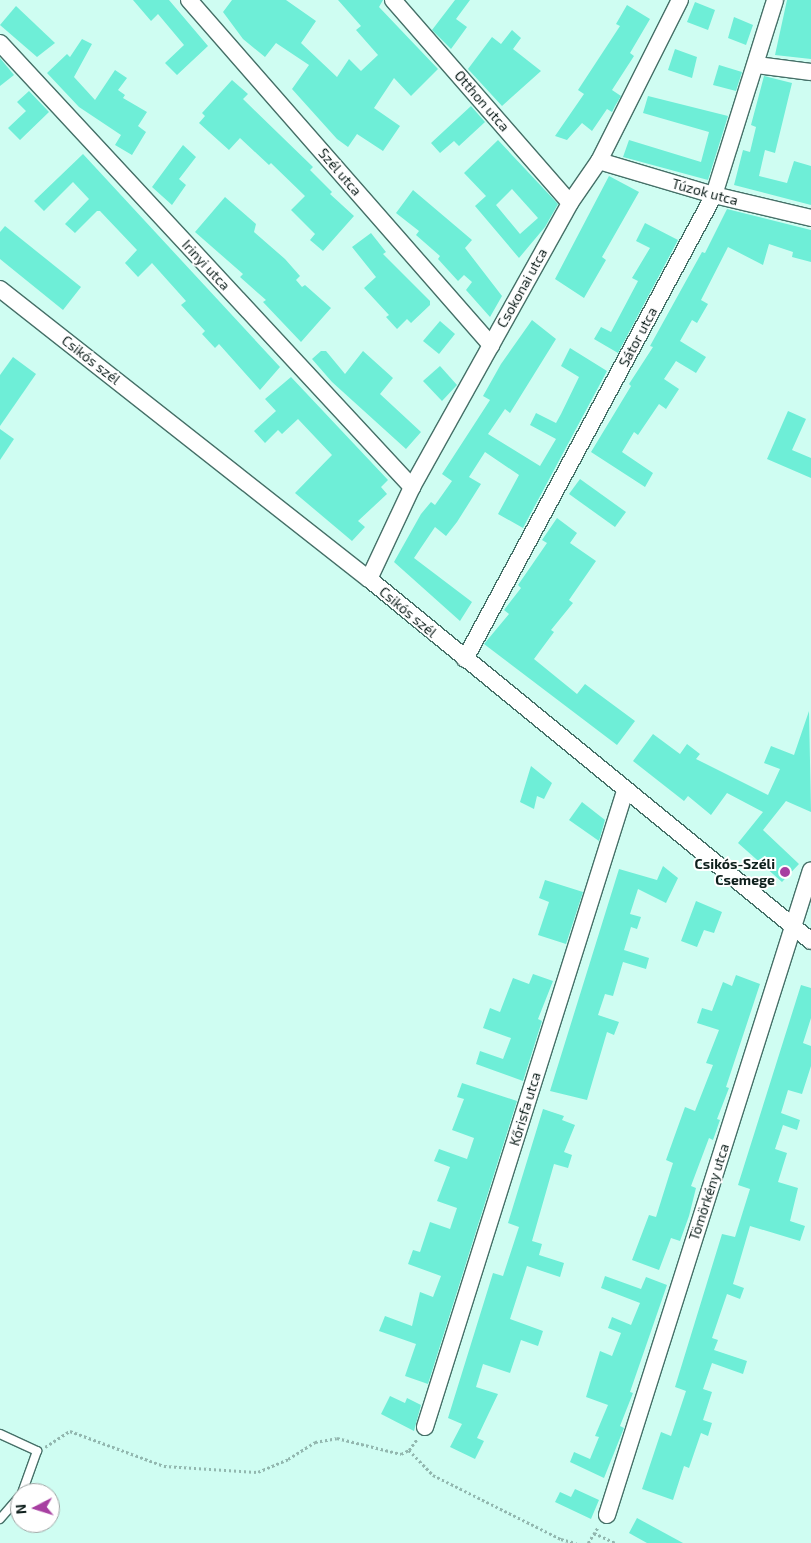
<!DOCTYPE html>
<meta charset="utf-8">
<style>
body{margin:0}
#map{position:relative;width:811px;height:1543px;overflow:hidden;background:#cffdf2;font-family:"Exo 2",sans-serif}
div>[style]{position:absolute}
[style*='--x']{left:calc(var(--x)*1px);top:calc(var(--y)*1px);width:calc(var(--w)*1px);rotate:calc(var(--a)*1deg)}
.building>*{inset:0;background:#6eeed7}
.path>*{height:2.5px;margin-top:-1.25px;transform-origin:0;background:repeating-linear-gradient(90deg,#92b7af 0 2.5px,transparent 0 5px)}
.roads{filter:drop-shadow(1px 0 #467068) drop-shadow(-1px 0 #467068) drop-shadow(0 1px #467068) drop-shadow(0 -1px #467068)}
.service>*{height:8px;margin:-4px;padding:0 4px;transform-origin:4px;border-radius:4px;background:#fff}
.minor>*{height:16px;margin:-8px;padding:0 8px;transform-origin:8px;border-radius:8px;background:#fff}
.dots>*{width:14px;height:14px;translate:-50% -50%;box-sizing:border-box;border:2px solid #fff;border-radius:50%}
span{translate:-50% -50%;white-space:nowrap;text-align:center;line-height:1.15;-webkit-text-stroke:4px #fff;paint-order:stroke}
.street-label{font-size:14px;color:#0e1f1c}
.poi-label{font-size:14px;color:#0e1f1c;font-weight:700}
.right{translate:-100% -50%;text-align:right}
.north{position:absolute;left:10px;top:1483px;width:50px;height:50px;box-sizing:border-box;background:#fff;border:1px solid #9fa5a4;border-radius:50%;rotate:265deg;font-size:14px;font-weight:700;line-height:20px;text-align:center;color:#0e1f1c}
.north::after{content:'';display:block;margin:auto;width:18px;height:22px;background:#a73fa1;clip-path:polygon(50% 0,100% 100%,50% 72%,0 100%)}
</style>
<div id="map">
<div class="building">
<i style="clip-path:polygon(133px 0,169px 0,208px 46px,177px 75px,165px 63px,184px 45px,158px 14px,151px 21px)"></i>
<i style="clip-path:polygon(232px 0,286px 0,316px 21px,301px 43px,337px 77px,349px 59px,361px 71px,378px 55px,356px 30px,361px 26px,338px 0,383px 0,379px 7px,438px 69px,411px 96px,394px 78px,374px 108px,400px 126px,383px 151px,357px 134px,348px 147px,337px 139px,292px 89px,309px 65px,276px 43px,265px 57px,243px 39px,223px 12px)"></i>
<i style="clip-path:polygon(455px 0,470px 0,456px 19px,467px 27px,451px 49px,432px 30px)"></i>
<i style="clip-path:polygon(787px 0,811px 0,811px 59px,775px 55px)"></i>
<i style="clip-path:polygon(695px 2px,715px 10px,708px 30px,687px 22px)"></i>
<i style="clip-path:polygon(627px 5px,650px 19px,630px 53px,634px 56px,612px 90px,621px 96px,615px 106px,612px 112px,607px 109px,592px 131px,582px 123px,567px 140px,555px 136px,584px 94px,578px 90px,620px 26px,616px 24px)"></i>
<i style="clip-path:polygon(16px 6px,55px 43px,37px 57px,0 25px)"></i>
<i style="clip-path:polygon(734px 17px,753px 25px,746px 45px,728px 38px)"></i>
<i style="clip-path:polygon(512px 30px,521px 38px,513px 49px,541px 71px,502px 106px,468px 69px,492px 37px,501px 44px)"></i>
<i style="clip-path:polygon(82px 39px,92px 44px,74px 77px,95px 100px,115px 70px,127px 78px,118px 90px,125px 95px,123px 98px,147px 112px,138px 126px,146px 132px,132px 155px,115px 145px,121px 135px,79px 107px,47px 73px,67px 54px,70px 57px)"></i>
<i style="clip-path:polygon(675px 49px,697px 57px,692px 78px,668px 70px)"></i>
<i style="clip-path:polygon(0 58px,14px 75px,0 86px)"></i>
<i style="clip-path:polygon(719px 65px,742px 72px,736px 91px,713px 85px)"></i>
<i style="clip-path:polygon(764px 76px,792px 83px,775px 153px,765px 150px,759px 176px,787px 183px,794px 161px,811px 166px,811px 205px,734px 185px,743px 150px,750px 152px,756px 127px,751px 125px)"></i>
<i style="clip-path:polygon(232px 80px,248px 94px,243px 99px,313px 167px,310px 170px,332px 192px,330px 194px,354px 216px,323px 251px,310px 240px,315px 234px,291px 210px,305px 196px,271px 163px,269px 165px,240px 138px,229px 150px,199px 123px,205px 116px,202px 113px)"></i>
<i style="clip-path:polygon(29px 91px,49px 112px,20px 140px,8px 128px,26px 111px,17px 102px)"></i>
<i style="clip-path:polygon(648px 96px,728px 116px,708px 180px,623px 157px,629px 140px,701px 162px,709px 132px,643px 113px)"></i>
<i style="clip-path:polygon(471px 106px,485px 122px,459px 146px,454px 141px,440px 153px,431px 143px)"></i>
<i style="clip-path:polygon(evenodd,498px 140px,558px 204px,545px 227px,519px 258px,475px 206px,486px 196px,464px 173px,498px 140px,512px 189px,538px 218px,520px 234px,496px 205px,512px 189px)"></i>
<i style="clip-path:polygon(183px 145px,196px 157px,179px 179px,186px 185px,172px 205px,152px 187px)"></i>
<i style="clip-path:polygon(83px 154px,280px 367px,260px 390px,219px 344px,215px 348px,202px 334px,205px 331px,181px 305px,186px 301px,152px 263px,138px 277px,125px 263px,137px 250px,100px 211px,97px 211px,75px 233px,65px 224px,89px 199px,73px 182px,44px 211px,34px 201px)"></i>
<i style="clip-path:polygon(609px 176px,639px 192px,602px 257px,606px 260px,584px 298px,555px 279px)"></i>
<i style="clip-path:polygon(413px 190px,472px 240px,465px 248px,502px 296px,490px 317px,466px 290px,472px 282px,464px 275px,458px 281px,438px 259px,440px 256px,416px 235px,419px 231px,396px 213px)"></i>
<i style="clip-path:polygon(225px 197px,256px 224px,254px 232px,285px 259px,300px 276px,296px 280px,302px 287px,305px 285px,331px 308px,301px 342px,263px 302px,266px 300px,240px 277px,243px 274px,195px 232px)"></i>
<i style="clip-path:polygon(727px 209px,811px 230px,811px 262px,792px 257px,793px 252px,769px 244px,763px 265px,728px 247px,701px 300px,708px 304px,697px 323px,692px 320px,680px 341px,706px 357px,696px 373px,676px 361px,664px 379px,679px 389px,666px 409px,659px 404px,638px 435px,634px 432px,622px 452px,653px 473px,645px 487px,591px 452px,631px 386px,629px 384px,653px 347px,650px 346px,702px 252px,705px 253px)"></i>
<i style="clip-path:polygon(645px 223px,678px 240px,618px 353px,594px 339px,601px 327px,611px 332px,638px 281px,632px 278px,650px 248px,636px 241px)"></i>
<i style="clip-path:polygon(5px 226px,81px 287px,63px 310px,0 259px,0 232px)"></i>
<i style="clip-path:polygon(371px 233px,386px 252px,383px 254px,430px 301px,430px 305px,411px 323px,407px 319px,397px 329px,386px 317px,389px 315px,364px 288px,376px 277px,352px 247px)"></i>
<i style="clip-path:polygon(532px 320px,556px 339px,510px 413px,505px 409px,488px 434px,540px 466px,556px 439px,530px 425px,536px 413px,556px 423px,561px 414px,579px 377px,561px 366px,570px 348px,607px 371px,523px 528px,498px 514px,519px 475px,485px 452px,469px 477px,481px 484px,457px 522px,446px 536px,435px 527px,414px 558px,472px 602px,460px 621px,394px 562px,421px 514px,431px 502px,435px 505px,452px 481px,442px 474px,490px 400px,483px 396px,501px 364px)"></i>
<i style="clip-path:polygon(440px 321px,455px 334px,439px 354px,423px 341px)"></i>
<i style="clip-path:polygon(321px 351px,326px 351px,345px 374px,363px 351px,393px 378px,380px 394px,421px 432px,406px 449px,332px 382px,312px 359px)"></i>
<i style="clip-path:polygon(13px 357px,36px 374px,0 426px,0 375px)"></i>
<i style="clip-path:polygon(440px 366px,457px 385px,442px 401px,423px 381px)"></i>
<i style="clip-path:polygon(291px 377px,388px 480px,381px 487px,387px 494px,358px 521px,365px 527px,352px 541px,295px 493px,332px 455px,298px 419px,282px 434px,278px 430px,265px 443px,254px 431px,276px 411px,265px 399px)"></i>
<i style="clip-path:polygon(788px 411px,806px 419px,792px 450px,811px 458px,811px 478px,767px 459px)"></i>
<i style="clip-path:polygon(0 429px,14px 439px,0 460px)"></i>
<i style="clip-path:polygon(580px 479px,626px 512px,615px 527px,569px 494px)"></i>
<i style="clip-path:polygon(557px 518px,577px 533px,570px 543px,596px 561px,569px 600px,573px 603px,551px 630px,554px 632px,534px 659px,577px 694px,585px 684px,635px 721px,617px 745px,484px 644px,509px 614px,504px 610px,521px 588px,518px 585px,547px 543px,542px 540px)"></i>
<i style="clip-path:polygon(809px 711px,811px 812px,786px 801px,763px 830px,799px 864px,782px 882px,738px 843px,763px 812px,727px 793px,711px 815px,688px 796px,684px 801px,633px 761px,653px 734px,680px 754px,687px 744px,700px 754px,696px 759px,768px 795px,780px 769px,764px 763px,771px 746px,794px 755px)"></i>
<i style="clip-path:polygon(531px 766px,552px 783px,544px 799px,537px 796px,534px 809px,520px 802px)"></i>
<i style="clip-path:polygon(582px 802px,605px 820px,599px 841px,569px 820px)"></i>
<i style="clip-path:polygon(663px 866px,678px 878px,666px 903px,638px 889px,630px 914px,641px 917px,637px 929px,631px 927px,624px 950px,649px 958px,646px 969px,623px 962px,613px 996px,605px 994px,598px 1015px,619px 1022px,614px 1035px,607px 1032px,587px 1100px,550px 1091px,619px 869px,657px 880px)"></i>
<i style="clip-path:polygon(545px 880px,583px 892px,566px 944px,538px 935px,549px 902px,539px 898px)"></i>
<i style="clip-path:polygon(696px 901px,722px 912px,714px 933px,704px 930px,697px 947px,681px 941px)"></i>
<i style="clip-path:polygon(533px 974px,553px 981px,538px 1019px,542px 1021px,523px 1081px,476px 1064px,480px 1051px,503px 1059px,511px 1038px,483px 1028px,490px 1008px,500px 1012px,513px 978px,529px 984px)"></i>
<i style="clip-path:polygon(736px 975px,760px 984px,726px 1087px,729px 1088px,717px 1119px,720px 1120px,713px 1140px,709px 1138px,691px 1186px,696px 1188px,689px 1216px,680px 1241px,671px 1238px,659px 1270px,632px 1260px,649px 1215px,656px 1217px,673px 1163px,666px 1160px,685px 1107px,695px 1111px,713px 1065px,706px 1063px,719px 1030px,697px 1023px,702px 1008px,712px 1011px,723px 982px,732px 986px)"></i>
<i style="clip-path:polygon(801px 985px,811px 988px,811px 1018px,803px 1043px,811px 1046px,811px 1066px,802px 1094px,788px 1090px,781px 1113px,800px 1120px,797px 1130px,783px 1125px,775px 1149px,787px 1153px,778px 1182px,798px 1188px,790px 1221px,805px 1226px,800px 1241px,750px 1226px,733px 1284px,744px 1288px,740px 1299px,727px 1294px,712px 1338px,718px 1340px,714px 1350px,747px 1361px,743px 1374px,712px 1363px,703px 1389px,712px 1392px,703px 1420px,712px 1423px,708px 1436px,701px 1433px,689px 1468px,684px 1466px,673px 1500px,642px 1489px,661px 1432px,671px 1436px,686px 1391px,675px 1387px,722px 1234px,735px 1237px,750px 1189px,738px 1185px)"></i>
<i style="clip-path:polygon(462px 1083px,517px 1101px,428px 1384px,405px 1376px,416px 1344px,379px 1331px,385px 1316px,412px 1326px,420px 1292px,433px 1297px,441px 1276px,408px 1264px,413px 1250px,420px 1252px,430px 1222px,450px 1229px,457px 1208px,437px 1201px,450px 1167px,434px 1161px,439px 1149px,467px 1159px,474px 1138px,452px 1130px,464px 1099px,457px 1097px)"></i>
<i style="clip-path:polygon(543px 1109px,564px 1116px,562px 1120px,575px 1125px,564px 1152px,572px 1155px,568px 1168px,554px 1164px,532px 1241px,542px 1244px,539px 1255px,564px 1263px,560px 1277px,527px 1266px,510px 1319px,543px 1331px,538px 1346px,521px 1340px,510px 1373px,483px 1364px,476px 1387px,498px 1394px,477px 1438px,484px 1441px,475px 1459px,450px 1447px,462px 1424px,448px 1418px,493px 1273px,503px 1276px,519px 1227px,508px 1223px)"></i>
<i style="clip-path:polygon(605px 1276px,641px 1289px,646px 1277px,667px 1285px,630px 1392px,633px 1393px,620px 1426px,624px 1428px,604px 1478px,570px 1462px,574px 1452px,590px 1459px,599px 1437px,595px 1436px,608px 1405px,586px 1397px,600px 1351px,612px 1356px,621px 1333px,608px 1328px,612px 1317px,631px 1325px,640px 1303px,601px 1288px)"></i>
<i style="clip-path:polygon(390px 1396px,405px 1403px,407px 1398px,421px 1405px,414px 1431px,381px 1414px)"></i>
<i style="clip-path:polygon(575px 1489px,599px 1500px,591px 1519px,555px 1502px,560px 1492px,571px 1497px)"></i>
<i style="clip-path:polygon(637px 1518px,683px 1543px,647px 1543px,629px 1533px)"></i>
</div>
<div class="path">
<i style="--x:45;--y:1447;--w:30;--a:-33"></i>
<i style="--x:70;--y:1431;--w:100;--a:20.4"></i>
<i style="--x:164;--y:1466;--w:94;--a:3.7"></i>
<i style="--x:258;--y:1472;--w:33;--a:-23"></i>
<i style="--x:288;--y:1459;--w:32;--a:-32"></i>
<i style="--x:315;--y:1442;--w:22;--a:-10"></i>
<i style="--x:337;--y:1438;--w:66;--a:14"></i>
<i style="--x:401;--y:1454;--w:9;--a:-27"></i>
<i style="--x:409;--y:1450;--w:14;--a:-54"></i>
<i style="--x:409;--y:1450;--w:35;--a:46"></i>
<i style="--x:433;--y:1475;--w:143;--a:26.6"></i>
<i style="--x:561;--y:1539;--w:16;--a:15"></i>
<i style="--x:594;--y:1533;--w:23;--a:25"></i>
<i style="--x:588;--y:1543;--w:19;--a:-58"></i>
</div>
<div class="roads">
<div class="service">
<i style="--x:0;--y:1434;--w:41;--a:24.7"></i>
<i style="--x:37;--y:1451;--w:45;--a:109.7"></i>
<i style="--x:0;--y:1519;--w:30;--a:-49"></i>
</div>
<div class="minor">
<i style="--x:189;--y:0;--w:459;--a:48.8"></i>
<i style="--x:393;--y:0;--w:269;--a:48.9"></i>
<i style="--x:0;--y:43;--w:606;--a:47.14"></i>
<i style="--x:757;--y:65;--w:54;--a:7.4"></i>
<i style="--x:599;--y:161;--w:120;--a:16.5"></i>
<i style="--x:714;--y:195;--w:100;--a:13.3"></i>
<i style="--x:0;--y:289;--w:469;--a:38.2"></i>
<i style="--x:369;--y:579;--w:571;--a:39.32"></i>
<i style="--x:369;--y:579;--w:102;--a:-64.9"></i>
<i style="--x:412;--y:487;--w:325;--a:-60.9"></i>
<i style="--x:570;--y:203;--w:51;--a:-55.4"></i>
<i style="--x:599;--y:161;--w:180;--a:-63.3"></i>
<i style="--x:465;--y:659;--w:527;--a:-61.78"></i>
<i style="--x:714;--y:195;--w:204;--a:-72.6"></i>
<i style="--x:425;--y:1427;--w:667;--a:-72.54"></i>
<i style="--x:607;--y:1515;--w:676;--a:-72.45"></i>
</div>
</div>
<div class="dots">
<i style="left:785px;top:872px;background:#a73fa1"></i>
</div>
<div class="street-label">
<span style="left:482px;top:101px;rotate:49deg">Otthon utca</span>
<span style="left:340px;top:172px;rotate:49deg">Szél utca</span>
<span style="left:705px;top:192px;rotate:15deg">Túzok utca</span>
<span style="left:206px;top:265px;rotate:47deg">Irinyi utca</span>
<span style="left:522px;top:288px;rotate:-61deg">Csokonai utca</span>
<span style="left:638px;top:337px;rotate:-62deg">Sátor utca</span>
<span style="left:91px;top:360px;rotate:38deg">Csikós szél</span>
<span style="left:408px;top:612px;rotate:40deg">Csikós szél</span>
<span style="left:525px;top:1109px;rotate:-73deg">Kőrisfa utca</span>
<span style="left:709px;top:1192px;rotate:-72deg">Tömörkény utca</span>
</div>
<div class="poi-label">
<span class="right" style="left:775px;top:872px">Csikós-Széli<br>Csemege</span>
</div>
<div class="north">N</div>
</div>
